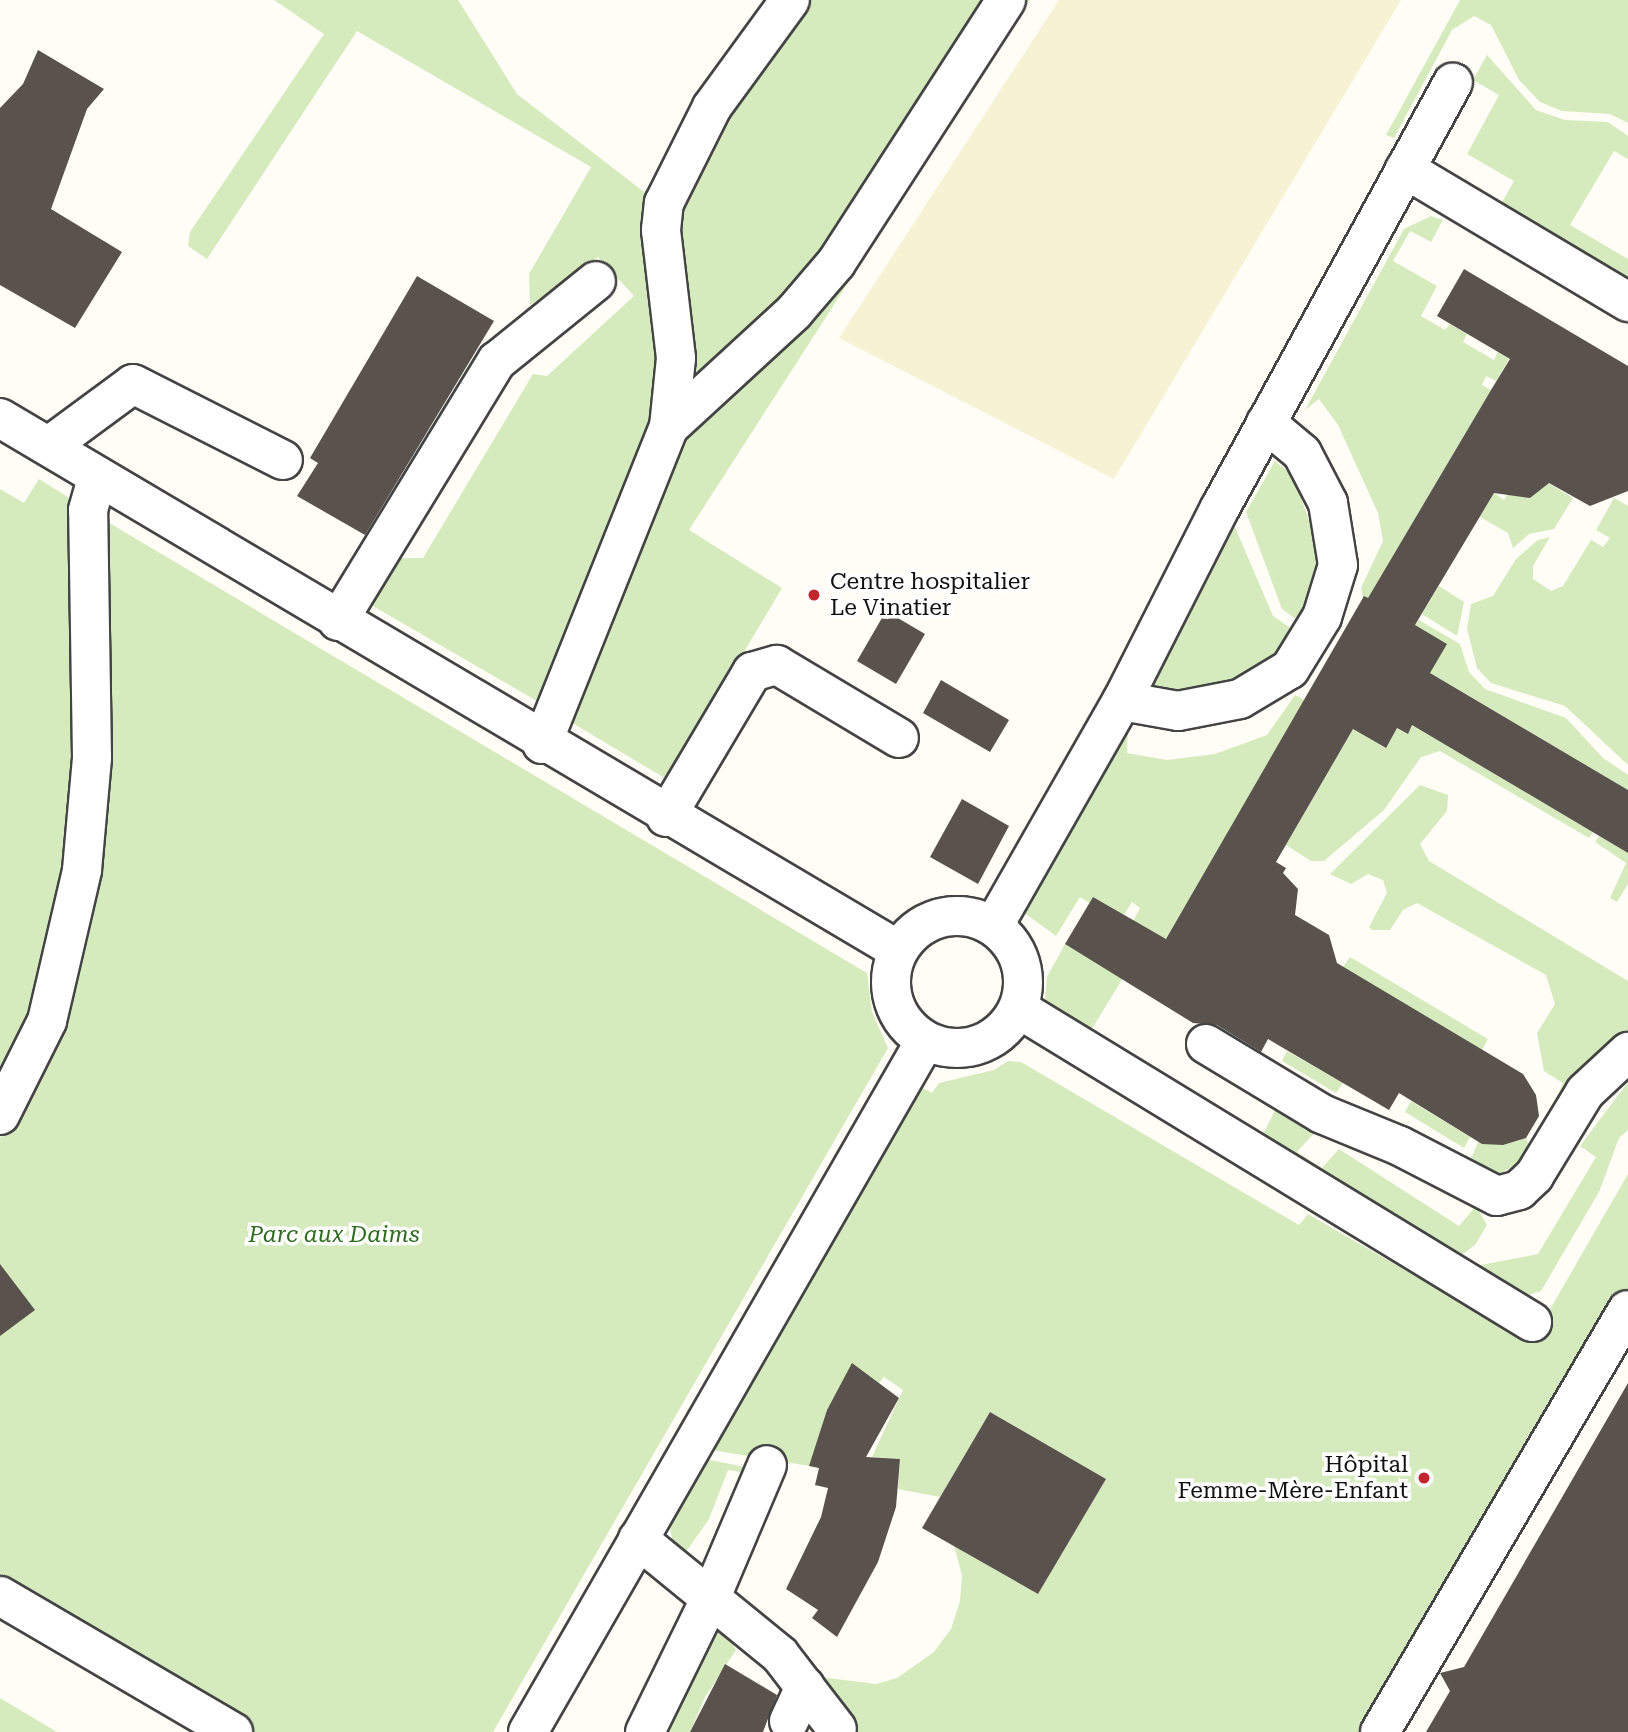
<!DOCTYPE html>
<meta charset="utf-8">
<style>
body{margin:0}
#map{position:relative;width:1628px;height:1732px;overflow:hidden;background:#fffdf5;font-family:"Roboto Serif",serif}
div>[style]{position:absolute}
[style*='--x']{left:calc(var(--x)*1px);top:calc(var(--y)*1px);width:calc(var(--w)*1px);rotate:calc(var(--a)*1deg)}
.farmland>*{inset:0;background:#f6f3d4}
.green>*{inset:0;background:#d5ebbd}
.building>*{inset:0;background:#5a524d}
.roads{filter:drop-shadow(2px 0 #444) drop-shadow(-2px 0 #444) drop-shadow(0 2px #444) drop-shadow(0 -2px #444)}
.minor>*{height:38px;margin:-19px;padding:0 19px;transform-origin:19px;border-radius:19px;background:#fff}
.minor>.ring{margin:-19px;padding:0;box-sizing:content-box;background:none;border:38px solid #fff;border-radius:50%}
.dots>*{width:19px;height:19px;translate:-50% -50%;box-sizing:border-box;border:4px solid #fff;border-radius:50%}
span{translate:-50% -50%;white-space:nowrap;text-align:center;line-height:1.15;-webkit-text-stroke:7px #fff;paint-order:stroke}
.poi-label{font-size:23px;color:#111}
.left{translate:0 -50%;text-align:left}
.right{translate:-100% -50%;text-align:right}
.park-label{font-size:23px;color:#2f6b1f;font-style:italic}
</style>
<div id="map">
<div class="farmland">
<i style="clip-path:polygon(1059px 0,1401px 0,1114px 479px,839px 338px)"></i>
</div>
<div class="green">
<i style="clip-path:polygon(274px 0,458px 0,517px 94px,648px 195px,665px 391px,542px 704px,366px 602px,392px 558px,423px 558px,533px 374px,547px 376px,634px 296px,598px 257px,530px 305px,529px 274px,591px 167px,357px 31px,207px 259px,188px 246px,190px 232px,324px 34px)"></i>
<i style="clip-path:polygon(799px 0,996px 0,841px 243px,692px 386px,671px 230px,714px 136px)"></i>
<i style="clip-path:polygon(1017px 0,1030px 0,689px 530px,782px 588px,668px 780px,564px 718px,674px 448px,742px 370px)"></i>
<i style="clip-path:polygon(1460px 0,1628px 0,1628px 123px,1610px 114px,1562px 111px,1540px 102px,1519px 80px,1491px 25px,1474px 16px,1452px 30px,1394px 138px,1386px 135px)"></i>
<i style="clip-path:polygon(1487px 55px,1536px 110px,1565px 120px,1608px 122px,1628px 136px,1628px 159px,1614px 151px,1570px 225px,1628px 259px,1628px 281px,1501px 204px,1514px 181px,1467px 154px,1499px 95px,1473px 80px)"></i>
<i style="clip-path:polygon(1431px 216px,1443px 220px,1431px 242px,1410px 231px,1393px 261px,1437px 286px,1421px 316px,1445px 330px,1450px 324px,1467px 334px,1463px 342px,1494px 360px,1498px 352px,1509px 359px,1496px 381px,1486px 376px,1482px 385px,1491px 390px,1368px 598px,1363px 598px,1361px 588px,1383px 541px,1378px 513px,1338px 425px,1319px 399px,1305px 410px,1404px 229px)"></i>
<i style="clip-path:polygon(1275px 461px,1293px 476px,1319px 548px,1320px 584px,1300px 622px,1282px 609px,1246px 512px)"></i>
<i style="clip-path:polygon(39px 479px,74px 501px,82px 713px,52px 967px,7px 1064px,0 1065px,0 489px,24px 503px)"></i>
<i style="clip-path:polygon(1545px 481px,1573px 498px,1554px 529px,1529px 534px,1513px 548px,1508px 533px,1480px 517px,1494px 493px,1504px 500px,1509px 492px,1530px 498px)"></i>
<i style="clip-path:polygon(1614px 498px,1628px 506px,1628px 765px,1565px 706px,1491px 683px,1477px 668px,1467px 629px,1471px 604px,1493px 596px,1516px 559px,1538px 540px,1550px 537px,1533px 566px,1533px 579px,1551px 591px,1563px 586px,1591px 540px,1603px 547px,1610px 538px,1596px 530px)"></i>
<i style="clip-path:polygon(101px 518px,867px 973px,872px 1012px,888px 1048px,493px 1732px,242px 1732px,0 1580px,0 1138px,58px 1025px)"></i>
<i style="clip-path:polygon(1232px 520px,1273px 616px,1295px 631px,1264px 668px,1242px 677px,1189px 691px,1156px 688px,1151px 681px)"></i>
<i style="clip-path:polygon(1439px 586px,1464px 602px,1457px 636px,1422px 614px)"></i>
<i style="clip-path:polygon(1419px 620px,1460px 644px,1469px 672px,1485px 689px,1566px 718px,1603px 758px,1628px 775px,1628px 790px,1430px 673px,1415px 625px)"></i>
<i style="clip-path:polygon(1295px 695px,1307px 701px,1166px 939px,1133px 921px,1140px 908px,1132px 902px,1124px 915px,1093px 897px,1089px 903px,1080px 897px,1056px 936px,1019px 909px,1128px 726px,1127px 753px,1167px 760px,1215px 754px,1267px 735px)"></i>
<i style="clip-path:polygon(1412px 725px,1593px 832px,1589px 838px,1440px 751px,1421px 757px,1384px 810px,1324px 861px,1311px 861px,1286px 845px,1353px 729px,1385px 748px,1397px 728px,1407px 734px)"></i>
<i style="clip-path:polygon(1420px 785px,1448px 795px,1447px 811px,1420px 844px,1429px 861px,1628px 981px,1628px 1032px,1591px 1059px,1550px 1113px,1563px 1083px,1544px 1071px,1537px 1033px,1555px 1004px,1546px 975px,1417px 903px,1403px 910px,1390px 930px,1372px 930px,1369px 927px,1387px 893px,1383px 880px,1368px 874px,1351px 884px,1330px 874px)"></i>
<i style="clip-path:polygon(1599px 836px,1628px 853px,1628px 884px,1617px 902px,1610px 898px,1626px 863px,1595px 842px)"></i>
<i style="clip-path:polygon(1065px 944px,1123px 978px,1090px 1032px,1045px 1000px,1047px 977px)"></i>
<i style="clip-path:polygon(1350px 957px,1488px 1039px,1482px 1050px,1343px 967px)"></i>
<i style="clip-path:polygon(1287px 1051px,1343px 1083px,1336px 1093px,1282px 1061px)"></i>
<i style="clip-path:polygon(1008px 1061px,1021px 1062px,1299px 1225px,1308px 1214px,1505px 1328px,1545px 1318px,1628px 1174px,1628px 1309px,1377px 1732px,853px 1732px,820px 1677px,876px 1684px,897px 1678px,934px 1652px,951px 1629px,960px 1601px,962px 1575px,954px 1546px,1038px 1594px,1106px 1479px,990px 1412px,940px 1497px,898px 1489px,900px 1459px,872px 1457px,903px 1390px,884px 1377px,879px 1383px,853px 1364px,827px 1410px,810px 1466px,711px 1450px,921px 1087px,932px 1093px,939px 1083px,994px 1070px)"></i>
<i style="clip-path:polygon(1628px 1082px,1628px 1130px,1619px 1138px,1599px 1192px,1541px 1291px,1528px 1295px,1476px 1266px,1538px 1254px,1596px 1157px,1580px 1146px)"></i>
<i style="clip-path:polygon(1280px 1101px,1316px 1131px,1297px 1152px,1322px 1168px,1339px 1149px,1459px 1226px,1476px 1206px,1487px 1225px,1475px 1245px,1460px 1256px,1263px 1134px)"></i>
<i style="clip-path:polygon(1411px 1101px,1470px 1137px,1464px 1148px,1405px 1112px)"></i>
<i style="clip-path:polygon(1526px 1138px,1530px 1148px,1521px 1162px,1499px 1174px,1468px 1166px,1478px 1142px,1503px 1145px)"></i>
<i style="clip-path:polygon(705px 1459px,760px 1470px,759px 1475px,728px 1470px,709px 1519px,686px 1552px,705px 1569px,675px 1552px,669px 1523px)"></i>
<i style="clip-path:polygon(725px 1632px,736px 1650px,705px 1697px,690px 1732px,663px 1732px,714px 1633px)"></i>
<i style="clip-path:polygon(0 1698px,57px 1732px,0 1732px)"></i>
</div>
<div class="building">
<i style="clip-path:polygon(38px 50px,104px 89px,87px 109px,51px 209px,122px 252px,75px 328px,0 285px,0 108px,23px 84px)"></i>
<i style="clip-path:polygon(1464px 269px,1628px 366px,1628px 491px,1590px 506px,1549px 483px,1530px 498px,1494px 493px,1415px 625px,1447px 644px,1430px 673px,1628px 790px,1628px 853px,1412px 725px,1408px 734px,1397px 728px,1386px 748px,1353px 729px,1276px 862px,1286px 868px,1283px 873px,1298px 889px,1295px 915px,1329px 935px,1337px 963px,1523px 1074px,1536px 1095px,1539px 1116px,1526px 1138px,1503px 1145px,1482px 1144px,1399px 1093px,1389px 1110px,1268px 1039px,1261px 1052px,1217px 1025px,1193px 1023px,1065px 944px,1093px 897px,1166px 939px,1364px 596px,1368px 598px,1491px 390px,1510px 359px,1437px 316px)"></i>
<i style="clip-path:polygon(417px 276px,494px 321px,365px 535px,297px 496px,318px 463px,310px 458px)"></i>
<i style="clip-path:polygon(886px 611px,925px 634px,896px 684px,857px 661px)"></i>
<i style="clip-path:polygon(941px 680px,1009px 720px,990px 752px,923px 713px)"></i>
<i style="clip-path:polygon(962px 799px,1009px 826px,978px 884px,930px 857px)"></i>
<i style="clip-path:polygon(0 1264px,35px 1310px,0 1336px)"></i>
<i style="clip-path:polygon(852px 1363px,899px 1398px,866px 1457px,900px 1459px,896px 1507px,878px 1562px,837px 1637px,812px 1618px,818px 1610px,786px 1589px,821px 1517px,828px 1488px,815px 1485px,819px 1468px,809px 1466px,827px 1410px)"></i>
<i style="clip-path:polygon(1628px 1383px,1628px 1732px,1426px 1732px,1450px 1691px,1440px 1673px,1464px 1667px)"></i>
<i style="clip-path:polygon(990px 1412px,1106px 1479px,1038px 1594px,922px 1528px)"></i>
<i style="clip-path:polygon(725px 1664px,777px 1695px,763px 1732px,690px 1732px)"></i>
</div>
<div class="roads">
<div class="minor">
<i style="--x:1405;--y:169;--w:260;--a:30.8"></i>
<i style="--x:0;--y:418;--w:1044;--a:30.64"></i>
<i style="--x:669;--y:427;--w:170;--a:-42.6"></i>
<i style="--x:794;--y:312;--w:65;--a:-49.4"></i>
<i style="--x:836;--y:263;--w:313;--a:-57.1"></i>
<i style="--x:49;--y:446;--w:104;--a:-36.4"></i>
<i style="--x:133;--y:384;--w:168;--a:26.9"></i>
<i style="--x:338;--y:621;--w:305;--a:-58.6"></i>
<i style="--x:497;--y:361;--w:127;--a:-38.9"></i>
<i style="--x:1122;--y:701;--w:57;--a:10.1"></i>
<i style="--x:1178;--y:711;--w:63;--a:-11"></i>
<i style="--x:1240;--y:699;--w:58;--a:-31"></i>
<i style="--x:1290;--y:669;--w:61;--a:-58.4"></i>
<i style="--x:1322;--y:617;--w:54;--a:-72.9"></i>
<i style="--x:1338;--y:565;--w:63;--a:-99.2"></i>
<i style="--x:1328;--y:503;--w:56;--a:-117.5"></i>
<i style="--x:1302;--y:453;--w:47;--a:-140.2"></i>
<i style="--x:542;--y:744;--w:341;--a:-68.2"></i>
<i style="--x:669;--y:427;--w:69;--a:-84.2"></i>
<i style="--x:676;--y:358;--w:129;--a:-96.7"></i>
<i style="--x:661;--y:230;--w:27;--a:-84"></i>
<i style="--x:664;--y:203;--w:107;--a:-63.4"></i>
<i style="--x:712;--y:107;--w:132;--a:-53.9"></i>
<i style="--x:666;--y:817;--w:169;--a:-59.3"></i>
<i style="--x:752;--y:672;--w:26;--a:-16"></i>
<i style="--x:777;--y:665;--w:142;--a:30.9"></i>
<i class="ring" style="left:891px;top:916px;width:94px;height:94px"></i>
<i style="--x:994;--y:925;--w:258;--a:-60.3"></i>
<i style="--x:1122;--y:701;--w:216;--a:-63.1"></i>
<i style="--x:1220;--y:508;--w:485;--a:-61.3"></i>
<i style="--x:1019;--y:1009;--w:601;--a:31.39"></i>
<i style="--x:1206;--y:1044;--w:135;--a:31.1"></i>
<i style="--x:1322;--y:1114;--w:84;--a:22.3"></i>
<i style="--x:1400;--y:1146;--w:109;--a:27.3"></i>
<i style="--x:1497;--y:1196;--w:23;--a:-15"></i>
<i style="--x:1519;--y:1190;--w:21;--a:-43"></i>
<i style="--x:1534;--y:1176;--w:98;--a:-58.7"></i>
<i style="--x:1585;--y:1092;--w:59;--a:-42.9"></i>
<i style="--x:0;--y:1115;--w:105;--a:-63.4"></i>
<i style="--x:47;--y:1021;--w:155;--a:-76.9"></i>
<i style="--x:82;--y:870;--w:113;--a:-84.9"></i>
<i style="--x:92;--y:757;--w:247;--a:-90.9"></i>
<i style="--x:88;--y:510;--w:35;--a:-74"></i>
<i style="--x:638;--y:1539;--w:183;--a:39.2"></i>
<i style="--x:780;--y:1655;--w:93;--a:52.4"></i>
<i style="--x:0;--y:1596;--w:270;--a:30.3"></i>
<i style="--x:789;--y:1721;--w:38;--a:-65"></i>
<i style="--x:528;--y:1732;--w:797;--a:-60.12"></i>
<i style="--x:645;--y:1732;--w:150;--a:-63.9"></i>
<i style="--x:711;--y:1597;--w:143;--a:-67"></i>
<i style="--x:1380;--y:1732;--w:489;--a:-59.6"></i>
</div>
</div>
<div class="dots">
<i style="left:814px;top:595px;background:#c4262e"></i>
<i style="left:1424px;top:1478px;background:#c4262e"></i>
</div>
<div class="poi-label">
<span class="left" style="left:830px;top:595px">Centre hospitalier<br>Le Vinatier</span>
<span class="right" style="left:1408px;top:1478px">Hôpital<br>Femme-Mère-Enfant</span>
</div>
<div class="park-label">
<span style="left:334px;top:1235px">Parc aux Daims</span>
</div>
</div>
